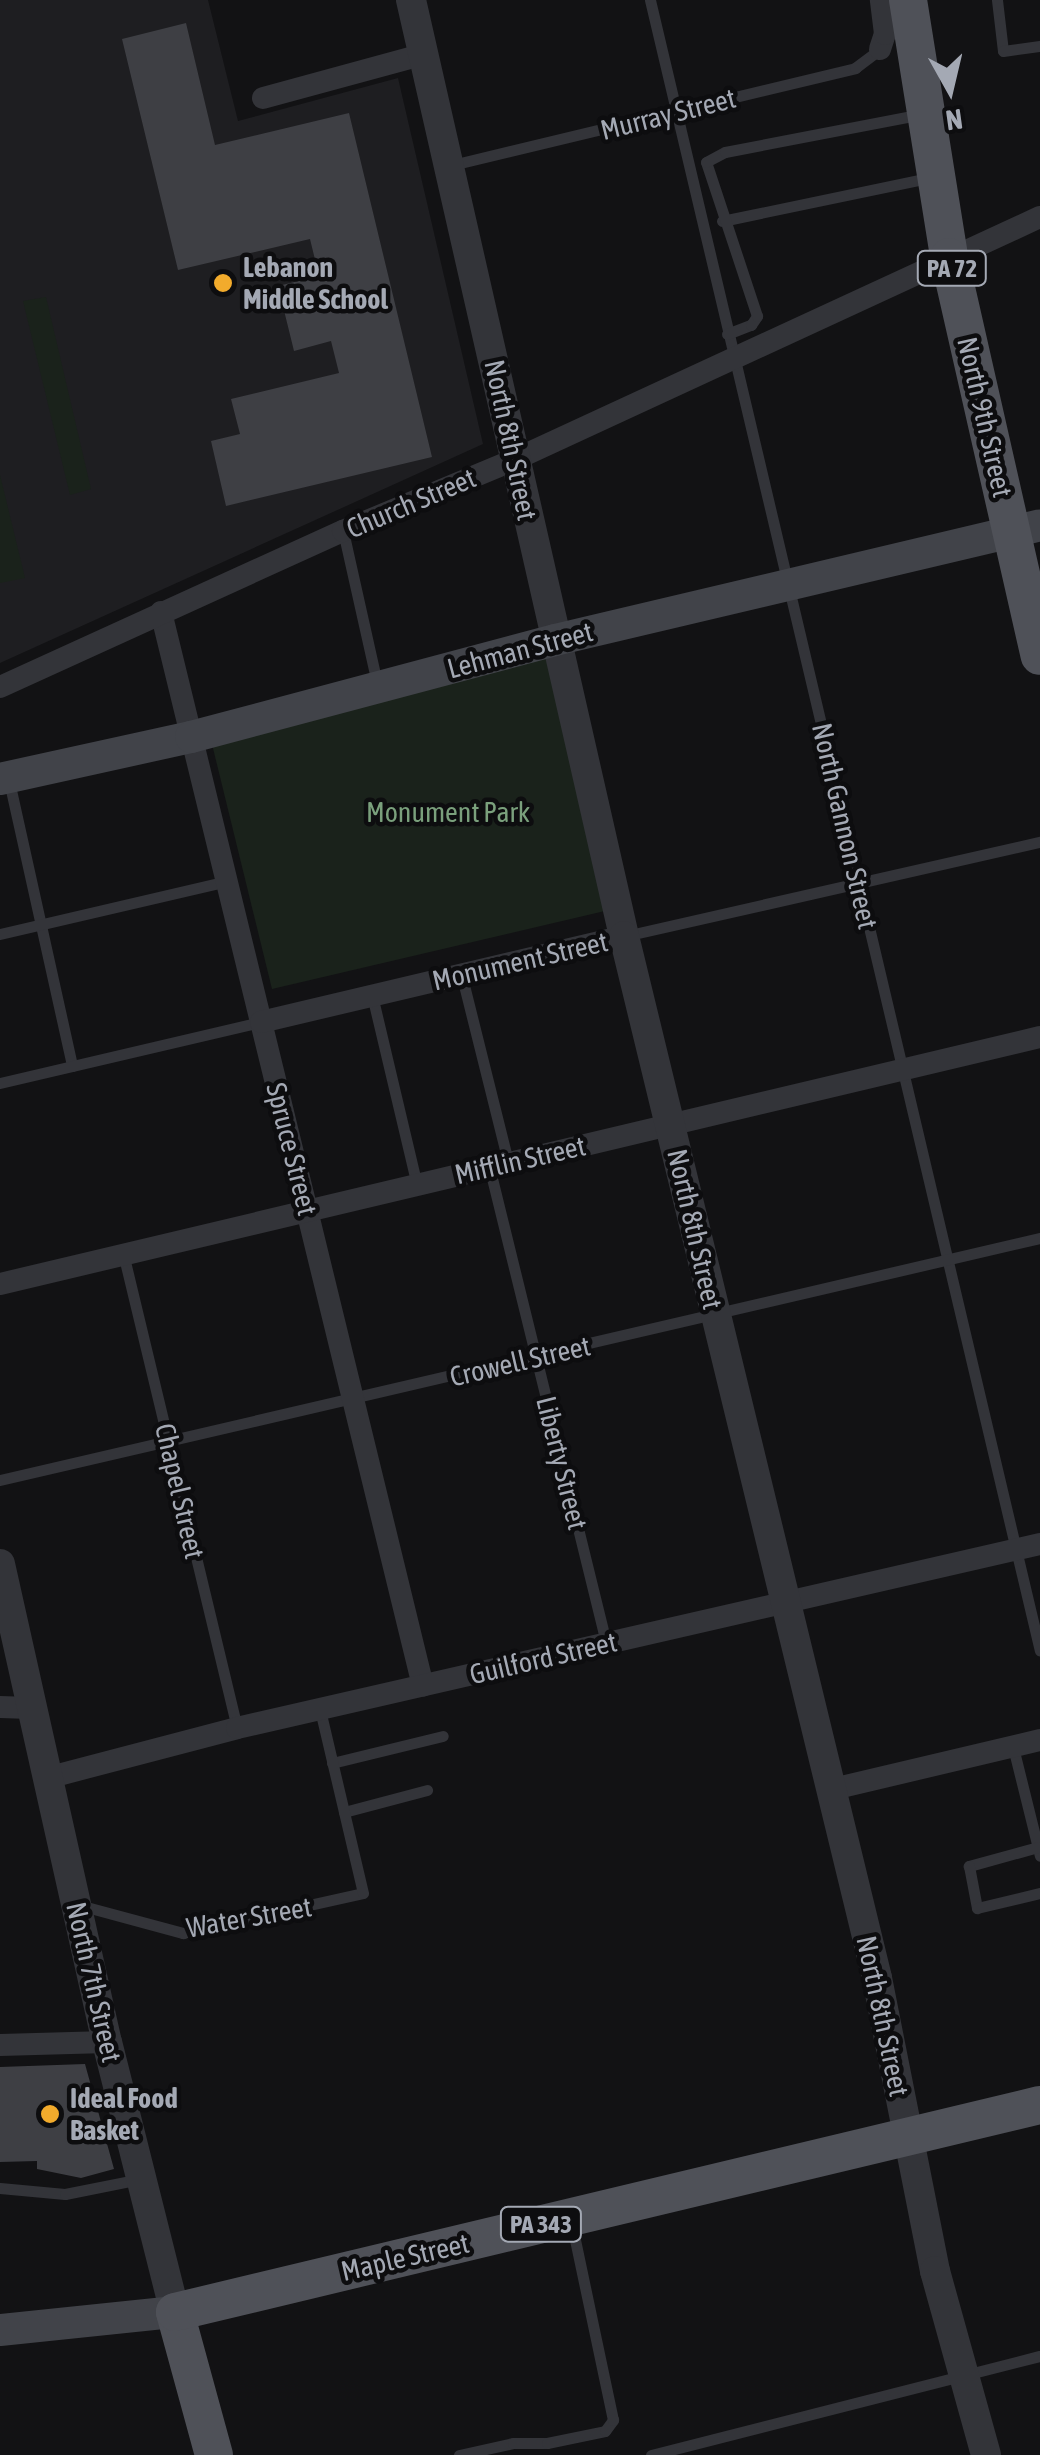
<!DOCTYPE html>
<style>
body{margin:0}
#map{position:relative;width:1040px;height:2455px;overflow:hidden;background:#121214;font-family:"Asap Condensed",sans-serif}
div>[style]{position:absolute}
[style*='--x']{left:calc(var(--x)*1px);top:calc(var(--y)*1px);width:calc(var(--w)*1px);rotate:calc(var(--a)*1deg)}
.built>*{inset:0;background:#1e1e21}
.green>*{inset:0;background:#1a221b}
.building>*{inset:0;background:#3e3f44}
.service>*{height:11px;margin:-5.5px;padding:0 5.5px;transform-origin:5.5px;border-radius:5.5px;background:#333439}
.minor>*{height:22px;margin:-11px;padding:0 11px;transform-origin:11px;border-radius:11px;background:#333439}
.tertiary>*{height:30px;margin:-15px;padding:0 15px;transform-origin:15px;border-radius:15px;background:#333439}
.secondary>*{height:32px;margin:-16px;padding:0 16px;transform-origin:16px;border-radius:16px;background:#414349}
.primary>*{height:38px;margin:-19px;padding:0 19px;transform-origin:19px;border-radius:19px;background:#4f5158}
.dots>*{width:28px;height:28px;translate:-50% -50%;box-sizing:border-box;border:5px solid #0d0d0f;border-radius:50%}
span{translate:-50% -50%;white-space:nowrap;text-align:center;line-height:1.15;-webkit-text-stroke:9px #0d0d0f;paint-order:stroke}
.shield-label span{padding:2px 8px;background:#0d0d0f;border:2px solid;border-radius:8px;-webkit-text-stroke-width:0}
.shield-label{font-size:25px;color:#a4a9b4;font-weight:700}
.street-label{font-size:28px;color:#a4a9b4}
.poi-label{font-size:28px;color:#a4a9b4;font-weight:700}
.left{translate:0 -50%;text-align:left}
.park-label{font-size:28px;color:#7aa07c}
.north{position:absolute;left:900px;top:40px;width:100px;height:100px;-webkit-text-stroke:8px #0d0d0f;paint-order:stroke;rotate:172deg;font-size:28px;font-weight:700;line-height:40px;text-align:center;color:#a4a9b4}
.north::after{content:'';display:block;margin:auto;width:35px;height:45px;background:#a4a9b4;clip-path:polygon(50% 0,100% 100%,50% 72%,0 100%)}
</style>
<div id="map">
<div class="built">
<i style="clip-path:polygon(0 0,208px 0,238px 121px,398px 78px,483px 444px,0 663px)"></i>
</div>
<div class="green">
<i style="clip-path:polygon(46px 297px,91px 489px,70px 495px,23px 301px)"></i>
<i style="clip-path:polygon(0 475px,25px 578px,0 583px)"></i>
<i style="clip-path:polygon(548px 651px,609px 910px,272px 989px,210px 736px)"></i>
</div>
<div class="building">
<i style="clip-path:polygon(186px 23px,215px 145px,349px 113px,432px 457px,226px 506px,211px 441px,240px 434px,231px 399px,339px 373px,331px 341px,294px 351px,278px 286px,319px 276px,310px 239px,178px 270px,122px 39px)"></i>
<i style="clip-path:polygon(85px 2064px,114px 2169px,81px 2178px,37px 2169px,37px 2161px,0 2162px,0 2067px)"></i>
</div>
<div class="service">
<i style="--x:650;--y:0;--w:1696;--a:76.71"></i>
<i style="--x:997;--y:0;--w:51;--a:83.3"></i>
<i style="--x:1003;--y:51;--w:37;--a:-8"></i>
<i style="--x:452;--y:165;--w:415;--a:-13.5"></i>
<i style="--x:855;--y:68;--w:31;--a:-37"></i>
<i style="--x:722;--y:221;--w:215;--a:-11.8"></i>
<i style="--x:727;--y:334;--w:26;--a:-21"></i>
<i style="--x:751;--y:325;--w:11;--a:-56"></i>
<i style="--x:757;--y:316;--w:162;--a:-108.3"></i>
<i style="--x:706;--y:162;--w:21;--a:-28"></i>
<i style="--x:725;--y:152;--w:201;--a:-10.9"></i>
<i style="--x:343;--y:531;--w:156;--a:77.4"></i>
<i style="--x:9;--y:781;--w:292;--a:77.5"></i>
<i style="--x:0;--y:934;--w:233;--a:-13.1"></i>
<i style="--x:625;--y:936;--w:426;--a:-12.8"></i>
<i style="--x:462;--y:977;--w:191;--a:76"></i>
<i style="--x:372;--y:995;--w:195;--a:76.7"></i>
<i style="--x:0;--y:1083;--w:268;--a:-13.2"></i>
<i style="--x:489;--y:1166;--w:491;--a:76.2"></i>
<i style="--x:123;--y:1253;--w:488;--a:76.5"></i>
<i style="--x:0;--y:1480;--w:1068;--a:-13.1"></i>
<i style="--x:1013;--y:1747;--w:112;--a:76.1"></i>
<i style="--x:332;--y:1763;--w:114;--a:-13.7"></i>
<i style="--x:344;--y:1812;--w:86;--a:-14.8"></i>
<i style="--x:1038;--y:1847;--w:72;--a:164.6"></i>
<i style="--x:969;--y:1866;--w:43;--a:79.2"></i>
<i style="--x:977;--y:1908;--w:65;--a:-13.4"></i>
<i style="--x:79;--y:1905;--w:108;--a:15.1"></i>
<i style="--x:183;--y:1933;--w:184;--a:-12.5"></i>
<i style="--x:363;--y:1893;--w:188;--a:-103.2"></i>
<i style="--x:0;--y:2188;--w:65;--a:5.3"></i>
<i style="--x:65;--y:2194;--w:76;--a:-11.3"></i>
<i style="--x:459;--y:2455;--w:55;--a:-12.5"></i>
<i style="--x:513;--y:2443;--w:34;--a:0"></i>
<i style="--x:547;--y:2443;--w:59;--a:-11.7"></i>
<i style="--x:605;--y:2431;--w:14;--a:-54"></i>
<i style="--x:613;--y:2420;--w:203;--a:-101.9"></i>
<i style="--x:651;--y:2455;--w:401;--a:-14.3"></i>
</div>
<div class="minor">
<i style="--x:880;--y:49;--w:16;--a:-72"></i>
<i style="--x:885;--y:34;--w:34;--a:-97"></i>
<i style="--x:263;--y:98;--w:168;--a:-15.2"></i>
<i style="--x:161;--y:612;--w:1105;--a:76.29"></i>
<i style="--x:0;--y:687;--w:377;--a:-24.5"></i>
<i style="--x:343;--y:531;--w:187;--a:-22.6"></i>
<i style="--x:516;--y:459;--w:577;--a:-24.79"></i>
<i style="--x:261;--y:1022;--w:373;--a:-13.3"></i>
<i style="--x:0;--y:1284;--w:1069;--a:-13.36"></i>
<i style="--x:0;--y:1707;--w:30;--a:2"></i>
<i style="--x:47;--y:1778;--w:196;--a:-14.7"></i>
<i style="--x:237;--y:1728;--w:824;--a:-12.91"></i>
<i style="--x:833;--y:1789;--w:213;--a:-13.3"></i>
<i style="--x:0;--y:2045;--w:107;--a:-1.6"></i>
</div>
<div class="tertiary">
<i style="--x:411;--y:0;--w:960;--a:77.18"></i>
<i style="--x:624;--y:936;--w:1072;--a:76.35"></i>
<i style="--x:877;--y:1978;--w:299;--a:78.8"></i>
<i style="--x:935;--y:2271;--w:191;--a:74.5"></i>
<i style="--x:0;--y:1564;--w:490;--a:77.4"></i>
<i style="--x:107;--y:2042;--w:278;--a:75.9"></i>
</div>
<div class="secondary">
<i style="--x:0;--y:779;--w:196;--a:-12.4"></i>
<i style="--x:191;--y:737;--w:377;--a:-14.9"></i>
<i style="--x:555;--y:640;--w:498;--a:-13.3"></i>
<i style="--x:0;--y:2330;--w:176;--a:-5.9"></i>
</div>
<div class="primary">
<i style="--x:908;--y:0;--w:260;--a:80.9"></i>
<i style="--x:949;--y:257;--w:409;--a:77.2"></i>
<i style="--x:214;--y:2455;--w:148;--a:-105.3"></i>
<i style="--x:175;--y:2312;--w:889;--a:-13.46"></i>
</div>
<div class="dots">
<i style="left:223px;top:283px;background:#f2ab2c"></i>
<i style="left:50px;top:2114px;background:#f2ab2c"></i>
</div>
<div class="shield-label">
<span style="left:952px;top:268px">PA 72</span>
<span style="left:541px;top:2224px">PA 343</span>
</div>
<div class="street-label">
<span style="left:668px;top:114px;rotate:-14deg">Murray Street</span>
<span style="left:985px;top:417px;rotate:77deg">North 9th Street</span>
<span style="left:511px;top:440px;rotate:78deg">North 8th Street</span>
<span style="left:411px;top:503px;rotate:-23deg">Church Street</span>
<span style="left:520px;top:650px;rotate:-15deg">Lehman Street</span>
<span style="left:845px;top:826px;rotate:77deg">North Gannon Street</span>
<span style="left:520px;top:961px;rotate:-13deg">Monument Street</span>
<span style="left:292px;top:1149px;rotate:76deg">Spruce Street</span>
<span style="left:520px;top:1160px;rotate:-13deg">Mifflin Street</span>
<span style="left:695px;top:1229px;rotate:77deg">North 8th Street</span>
<span style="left:520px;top:1361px;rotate:-13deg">Crowell Street</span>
<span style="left:562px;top:1463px;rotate:76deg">Liberty Street</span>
<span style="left:180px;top:1491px;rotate:77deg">Chapel Street</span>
<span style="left:543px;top:1658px;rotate:-13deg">Guilford Street</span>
<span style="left:249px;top:1917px;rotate:-10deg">Water Street</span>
<span style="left:94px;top:1982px;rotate:77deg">North 7th Street</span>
<span style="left:883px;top:2016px;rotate:78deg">North 8th Street</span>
<span style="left:405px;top:2257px;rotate:-13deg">Maple Street</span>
</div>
<div class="poi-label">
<span class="left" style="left:243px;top:283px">Lebanon<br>Middle School</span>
<span class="left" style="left:70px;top:2114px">Ideal Food<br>Basket</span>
</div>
<div class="park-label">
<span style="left:448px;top:812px">Monument Park</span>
</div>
<div class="north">N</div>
</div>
